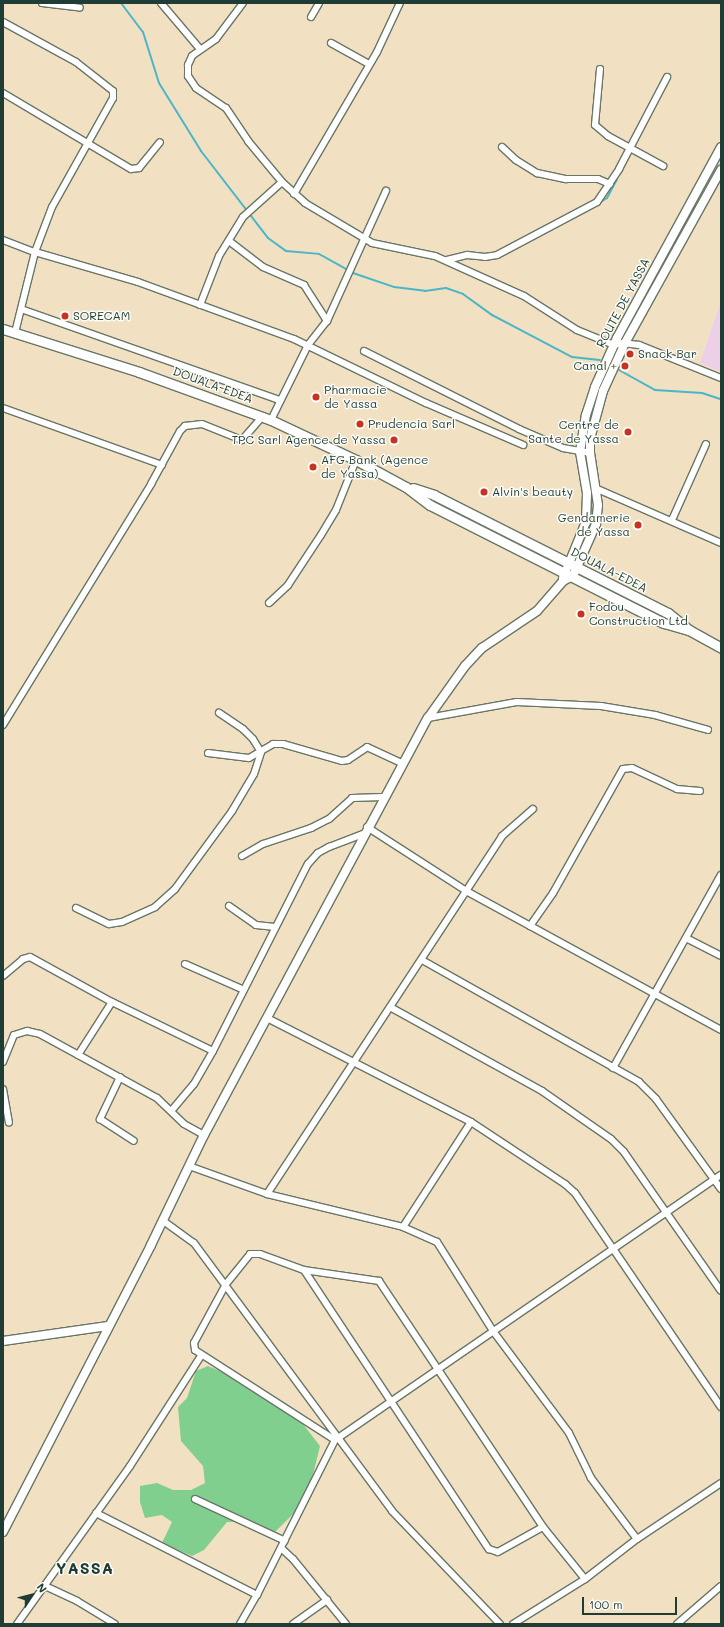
<!DOCTYPE html>
<style>
body{margin:0}
#map{position:relative;width:724px;height:1627px;overflow:hidden;background:#f1e0c2;font-family:Mali,sans-serif}
div>[style]{position:absolute}
[style*='--x']{left:calc(var(--x)*1px);top:calc(var(--y)*1px);width:calc(var(--w)*1px);rotate:calc(var(--a)*1deg)}
.built>*{inset:0;background:#edd0e8}
.green>*{inset:0;background:#81cf8e}
.stream>*{height:2px;margin:-1px;padding:0 1px;transform-origin:1px;border-radius:1px;background:#4ab6c7}
.roads{filter:drop-shadow(1px 0 #687666) drop-shadow(-1px 0 #687666) drop-shadow(0 1px #687666) drop-shadow(0 -1px #687666)}
.minor>*{height:6px;margin:-3px;padding:0 3px;transform-origin:3px;border-radius:3px;background:#fff}
.major>*{height:8px;margin:-4px;padding:0 4px;transform-origin:4px;border-radius:4px;background:#fff}
.highway>*{height:9px;margin:-4.5px;padding:0 4.5px;transform-origin:4.5px;border-radius:4.5px;background:#fff}
.dots>*{width:11px;height:11px;translate:-50% -50%;box-sizing:border-box;border:2px solid #fdfcf7;border-radius:50%}
span{translate:-50% -50%;white-space:nowrap;text-align:center;line-height:1.15;-webkit-text-stroke:3px #fdfcf7;paint-order:stroke}
.street-label{font-size:12px;color:#1f3d34}
.poi-label{font-size:12px;color:#1f3d34}
.left{translate:0 -50%;text-align:left}
.right{translate:-100% -50%;text-align:right}
.district-label{font-size:16px;color:#1f3d34;font-weight:700;letter-spacing:1px}
.frame{position:absolute;inset:0;border:4px solid #1f3d34;pointer-events:none}
.north{position:absolute;left:12px;top:1575px;width:40px;height:40px;-webkit-text-stroke:3px #fdfcf7;paint-order:stroke;rotate:54deg;font-size:11px;font-weight:700;line-height:16px;text-align:center;color:#1f3d34}
.north::after{content:'';display:block;margin:auto;width:14px;height:18px;background:#1f3d34;clip-path:polygon(50% 0,100% 100%,50% 72%,0 100%)}
.scale{position:absolute;left:582px;top:1597px;width:95px;height:18px;box-sizing:border-box;border:2px solid #1f3d34;border-top:0;padding-left:5px;font-size:12px;line-height:14px;white-space:nowrap;color:#1f3d34;-webkit-text-stroke:3px #fdfcf7;paint-order:stroke}
</style>
<div id="map">
<div class="built">
<i style="clip-path:polygon(721px 301px,721px 372px,700px 363px)"></i>
</div>
<div class="green">
<i style="clip-path:polygon(208px 1366px,227px 1374px,299px 1419px,320px 1446px,312px 1479px,294px 1513px,273px 1534px,243px 1522px,227px 1522px,204px 1550px,192px 1556px,162px 1543px,172px 1522px,162px 1515px,145px 1518px,140px 1502px,140px 1486px,157px 1483px,173px 1490px,191px 1490px,205px 1483px,203px 1466px,181px 1441px,178px 1407px,187px 1398px,196px 1371px)"></i>
</div>
<div class="stream">
<i style="--x:121;--y:3;--w:36;--a:53"></i>
<i style="--x:143;--y:32;--w:53;--a:72.6"></i>
<i style="--x:159;--y:83;--w:80;--a:58.3"></i>
<i style="--x:201;--y:151;--w:110;--a:52.4"></i>
<i style="--x:268;--y:238;--w:22;--a:36"></i>
<i style="--x:286;--y:251;--w:33;--a:5"></i>
<i style="--x:319;--y:254;--w:39;--a:29"></i>
<i style="--x:353;--y:273;--w:43;--a:18.9"></i>
<i style="--x:394;--y:287;--w:31;--a:7"></i>
<i style="--x:425;--y:291;--w:21;--a:-8"></i>
<i style="--x:446;--y:288;--w:18;--a:19"></i>
<i style="--x:463;--y:294;--w:36;--a:36"></i>
<i style="--x:492;--y:315;--w:90;--a:27.7"></i>
<i style="--x:572;--y:357;--w:28;--a:6"></i>
<i style="--x:599;--y:203;--w:9;--a:-32"></i>
<i style="--x:607;--y:198;--w:21;--a:-62"></i>
<i style="--x:619;--y:370;--w:41;--a:29.1"></i>
<i style="--x:655;--y:390;--w:47;--a:3.7"></i>
<i style="--x:702;--y:393;--w:20;--a:18"></i>
</div>
<div class="roads">
<div class="minor">
<i style="--x:42;--y:3;--w:38;--a:7"></i>
<i style="--x:161;--y:3;--w:60;--a:49.7"></i>
<i style="--x:243;--y:3;--w:45;--a:126.9"></i>
<i style="--x:216;--y:39;--w:29;--a:145"></i>
<i style="--x:192;--y:56;--w:10;--a:114"></i>
<i style="--x:188;--y:65;--w:11;--a:90"></i>
<i style="--x:188;--y:76;--w:14;--a:56"></i>
<i style="--x:196;--y:88;--w:36;--a:34"></i>
<i style="--x:226;--y:108;--w:40;--a:56"></i>
<i style="--x:248;--y:141;--w:53;--a:50.3"></i>
<i style="--x:282;--y:182;--w:31;--a:42"></i>
<i style="--x:305;--y:203;--w:78;--a:30.8"></i>
<i style="--x:372;--y:243;--w:64;--a:11.7"></i>
<i style="--x:435;--y:256;--w:98;--a:24.2"></i>
<i style="--x:524;--y:296;--w:63;--a:32.7"></i>
<i style="--x:577;--y:330;--w:40;--a:22"></i>
<i style="--x:614;--y:345;--w:8;--a:-14"></i>
<i style="--x:622;--y:343;--w:17;--a:7"></i>
<i style="--x:639;--y:345;--w:88;--a:21.9"></i>
<i style="--x:311;--y:17;--w:16;--a:-60"></i>
<i style="--x:3;--y:22;--w:83;--a:28.7"></i>
<i style="--x:76;--y:62;--w:47;--a:38.1"></i>
<i style="--x:113;--y:91;--w:7;--a:90"></i>
<i style="--x:113;--y:98;--w:125;--a:119.2"></i>
<i style="--x:52;--y:207;--w:48;--a:110.7"></i>
<i style="--x:35;--y:252;--w:83;--a:103.9"></i>
<i style="--x:331;--y:43;--w:43;--a:28.9"></i>
<i style="--x:600;--y:69;--w:56;--a:95.1"></i>
<i style="--x:595;--y:125;--w:17;--a:40"></i>
<i style="--x:608;--y:136;--w:63;--a:28.6"></i>
<i style="--x:3;--y:93;--w:149;--a:30.7"></i>
<i style="--x:131;--y:169;--w:8;--a:-7"></i>
<i style="--x:139;--y:168;--w:33;--a:-51"></i>
<i style="--x:502;--y:147;--w:19;--a:43"></i>
<i style="--x:516;--y:160;--w:25;--a:32"></i>
<i style="--x:537;--y:173;--w:30;--a:12"></i>
<i style="--x:566;--y:179;--w:32;--a:0"></i>
<i style="--x:598;--y:179;--w:13;--a:23"></i>
<i style="--x:294;--y:194;--w:164;--a:-59.7"></i>
<i style="--x:377;--y:52;--w:54;--a:-64.9"></i>
<i style="--x:3;--y:240;--w:34;--a:21"></i>
<i style="--x:35;--y:252;--w:107;--a:16.2"></i>
<i style="--x:138;--y:282;--w:166;--a:20.1"></i>
<i style="--x:294;--y:339;--w:147;--a:25.9"></i>
<i style="--x:426;--y:403;--w:106;--a:23.4"></i>
<i style="--x:229;--y:241;--w:43;--a:37.4"></i>
<i style="--x:263;--y:267;--w:45;--a:23.7"></i>
<i style="--x:304;--y:285;--w:43;--a:57.4"></i>
<i style="--x:447;--y:260;--w:21;--a:-14"></i>
<i style="--x:467;--y:255;--w:18;--a:6"></i>
<i style="--x:485;--y:257;--w:12;--a:-9"></i>
<i style="--x:497;--y:255;--w:113;--a:-27.9"></i>
<i style="--x:597;--y:202;--w:40;--a:-56"></i>
<i style="--x:619;--y:169;--w:104;--a:-62.4"></i>
<i style="--x:200;--y:305;--w:53;--a:-68.8"></i>
<i style="--x:219;--y:256;--w:46;--a:-58.4"></i>
<i style="--x:243;--y:217;--w:52;--a:-41.9"></i>
<i style="--x:21;--y:309;--w:275;--a:19.4"></i>
<i style="--x:364;--y:351;--w:174;--a:26.7"></i>
<i style="--x:519;--y:429;--w:48;--a:23.4"></i>
<i style="--x:563;--y:448;--w:27;--a:10"></i>
<i style="--x:3;--y:408;--w:169;--a:19.7"></i>
<i style="--x:271;--y:420;--w:84;--a:-63.7"></i>
<i style="--x:308;--y:345;--w:31;--a:-52"></i>
<i style="--x:327;--y:321;--w:143;--a:-65.6"></i>
<i style="--x:595;--y:488;--w:137;--a:23.6"></i>
<i style="--x:672;--y:520;--w:83;--a:-65.9"></i>
<i style="--x:269;--y:603;--w:26;--a:-43"></i>
<i style="--x:288;--y:585;--w:60;--a:-56.6"></i>
<i style="--x:321;--y:535;--w:29;--a:-59"></i>
<i style="--x:336;--y:510;--w:54;--a:-68.2"></i>
<i style="--x:428;--y:718;--w:90;--a:-10.2"></i>
<i style="--x:517;--y:702;--w:84;--a:2.7"></i>
<i style="--x:601;--y:706;--w:55;--a:9.5"></i>
<i style="--x:655;--y:715;--w:55;--a:15.8"></i>
<i style="--x:3;--y:725;--w:283;--a:-58.4"></i>
<i style="--x:151;--y:484;--w:60;--a:-61.3"></i>
<i style="--x:180;--y:431;--w:7;--a:-45"></i>
<i style="--x:185;--y:426;--w:17;--a:-7"></i>
<i style="--x:202;--y:424;--w:43;--a:21.8"></i>
<i style="--x:242;--y:440;--w:32;--a:-49"></i>
<i style="--x:208;--y:753;--w:41;--a:7"></i>
<i style="--x:249;--y:758;--w:28;--a:-30"></i>
<i style="--x:273;--y:744;--w:10;--a:0"></i>
<i style="--x:283;--y:744;--w:61;--a:16.1"></i>
<i style="--x:342;--y:761;--w:6;--a:-9"></i>
<i style="--x:348;--y:760;--w:23;--a:-34"></i>
<i style="--x:367;--y:747;--w:38;--a:25"></i>
<i style="--x:367;--y:827;--w:120;--a:32.8"></i>
<i style="--x:468;--y:892;--w:288;--a:28.6"></i>
<i style="--x:242;--y:856;--w:24;--a:-30"></i>
<i style="--x:263;--y:844;--w:51;--a:-18.4"></i>
<i style="--x:311;--y:828;--w:20;--a:-27"></i>
<i style="--x:329;--y:819;--w:31;--a:-42"></i>
<i style="--x:352;--y:798;--w:31;--a:-2"></i>
<i style="--x:229;--y:906;--w:33;--a:35"></i>
<i style="--x:256;--y:925;--w:19;--a:6"></i>
<i style="--x:76;--y:908;--w:37;--a:26"></i>
<i style="--x:109;--y:924;--w:13;--a:-9"></i>
<i style="--x:122;--y:922;--w:36;--a:-24"></i>
<i style="--x:155;--y:907;--w:27;--a:-42"></i>
<i style="--x:175;--y:889;--w:97;--a:-53.8"></i>
<i style="--x:232;--y:811;--w:43;--a:-59.3"></i>
<i style="--x:254;--y:774;--w:23;--a:-72"></i>
<i style="--x:261;--y:752;--w:15;--a:-122"></i>
<i style="--x:253;--y:739;--w:14;--a:-135"></i>
<i style="--x:243;--y:729;--w:29;--a:-146"></i>
<i style="--x:530;--y:926;--w:40;--a:-55.1"></i>
<i style="--x:553;--y:893;--w:142;--a:-60.6"></i>
<i style="--x:623;--y:769;--w:9;--a:-6"></i>
<i style="--x:632;--y:768;--w:50;--a:25"></i>
<i style="--x:677;--y:789;--w:23;--a:5"></i>
<i style="--x:686;--y:938;--w:39;--a:27"></i>
<i style="--x:422;--y:960;--w:249;--a:29.3"></i>
<i style="--x:639;--y:1082;--w:24;--a:45"></i>
<i style="--x:656;--y:1099;--w:111;--a:54.2"></i>
<i style="--x:185;--y:964;--w:64;--a:23.8"></i>
<i style="--x:3;--y:976;--w:26;--a:-40"></i>
<i style="--x:23;--y:959;--w:7;--a:-16"></i>
<i style="--x:30;--y:957;--w:94;--a:28.8"></i>
<i style="--x:112;--y:1002;--w:112;--a:25.9"></i>
<i style="--x:390;--y:1007;--w:174;--a:28.9"></i>
<i style="--x:542;--y:1091;--w:84;--a:34.8"></i>
<i style="--x:611;--y:1139;--w:18;--a:45"></i>
<i style="--x:624;--y:1152;--w:169;--a:55.1"></i>
<i style="--x:267;--y:1018;--w:229;--a:27"></i>
<i style="--x:471;--y:1122;--w:113;--a:33.4"></i>
<i style="--x:565;--y:1184;--w:13;--a:42"></i>
<i style="--x:575;--y:1193;--w:259;--a:55.7"></i>
<i style="--x:78;--y:1055;--w:63;--a:-57.3"></i>
<i style="--x:3;--y:1062;--w:29;--a:-68"></i>
<i style="--x:14;--y:1035;--w:14;--a:-17"></i>
<i style="--x:27;--y:1031;--w:13;--a:13"></i>
<i style="--x:40;--y:1034;--w:133;--a:28.7"></i>
<i style="--x:157;--y:1098;--w:37;--a:44"></i>
<i style="--x:184;--y:1124;--w:23;--a:29"></i>
<i style="--x:613;--y:1068;--w:221;--a:-60.8"></i>
<i style="--x:120;--y:1077;--w:47;--a:115.5"></i>
<i style="--x:100;--y:1119;--w:40;--a:32.9"></i>
<i style="--x:3;--y:1089;--w:34;--a:80"></i>
<i style="--x:172;--y:1110;--w:34;--a:-50"></i>
<i style="--x:194;--y:1084;--w:38;--a:-60"></i>
<i style="--x:213;--y:1051;--w:210;--a:-63.1"></i>
<i style="--x:308;--y:864;--w:15;--a:-48"></i>
<i style="--x:318;--y:853;--w:13;--a:-29"></i>
<i style="--x:329;--y:847;--w:36;--a:-21"></i>
<i style="--x:189;--y:1166;--w:83;--a:19.7"></i>
<i style="--x:267;--y:1194;--w:140;--a:13.6"></i>
<i style="--x:403;--y:1227;--w:37;--a:24"></i>
<i style="--x:437;--y:1242;--w:105;--a:57.8"></i>
<i style="--x:493;--y:1331;--w:127;--a:53.3"></i>
<i style="--x:569;--y:1433;--w:50;--a:63.9"></i>
<i style="--x:591;--y:1478;--w:76;--a:53"></i>
<i style="--x:267;--y:1194;--w:428;--a:-56.7"></i>
<i style="--x:502;--y:836;--w:41;--a:-41.1"></i>
<i style="--x:162;--y:1220;--w:39;--a:36"></i>
<i style="--x:194;--y:1243;--w:333;--a:53.5"></i>
<i style="--x:392;--y:1511;--w:156;--a:46.3"></i>
<i style="--x:403;--y:1227;--w:125;--a:-57.1"></i>
<i style="--x:304;--y:1270;--w:335;--a:56.5"></i>
<i style="--x:489;--y:1549;--w:9;--a:18"></i>
<i style="--x:498;--y:1552;--w:51;--a:-29.1"></i>
<i style="--x:335;--y:1440;--w:166;--a:-147.3"></i>
<i style="--x:195;--y:1350;--w:7;--a:-98"></i>
<i style="--x:194;--y:1343;--w:67;--a:-61.5"></i>
<i style="--x:226;--y:1284;--w:38;--a:-51"></i>
<i style="--x:250;--y:1254;--w:10;--a:0"></i>
<i style="--x:260;--y:1254;--w:47;--a:20"></i>
<i style="--x:304;--y:1270;--w:76;--a:8.3"></i>
<i style="--x:379;--y:1281;--w:296;--a:56.3"></i>
<i style="--x:543;--y:1527;--w:67;--a:51.1"></i>
<i style="--x:195;--y:1499;--w:99;--a:25"></i>
<i style="--x:96;--y:1513;--w:181;--a:27"></i>
<i style="--x:281;--y:1548;--w:16;--a:43"></i>
<i style="--x:293;--y:1559;--w:84;--a:50.8"></i>
<i style="--x:45;--y:1586;--w:35;--a:25"></i>
<i style="--x:77;--y:1601;--w:44;--a:31.2"></i>
<i style="--x:17;--y:1624;--w:194;--a:-54.4"></i>
<i style="--x:130;--y:1466;--w:131;--a:-57.2"></i>
<i style="--x:240;--y:1624;--w:34;--a:-60"></i>
<i style="--x:257;--y:1595;--w:174;--a:-63.3"></i>
<i style="--x:335;--y:1440;--w:468;--a:-34.5"></i>
<i style="--x:293;--y:1624;--w:42;--a:-35.2"></i>
<i style="--x:513;--y:1624;--w:85;--a:-32"></i>
<i style="--x:585;--y:1579;--w:66;--a:-37.6"></i>
<i style="--x:637;--y:1539;--w:101;--a:-33.7"></i>
<i style="--x:677;--y:1624;--w:58;--a:-40.8"></i>
</div>
<div class="major">
<i style="--x:563;--y:578;--w:61;--a:-67.7"></i>
<i style="--x:586;--y:522;--w:29;--a:-88"></i>
<i style="--x:587;--y:493;--w:42;--a:-99.7"></i>
<i style="--x:580;--y:452;--w:37;--a:-81"></i>
<i style="--x:586;--y:415;--w:29;--a:-72"></i>
<i style="--x:595;--y:387;--w:54;--a:-65.8"></i>
<i style="--x:617;--y:338;--w:217;--a:-61.4"></i>
<i style="--x:3;--y:1341;--w:106;--a:-8.1"></i>
<i style="--x:3;--y:1532;--w:323;--a:-62.7"></i>
<i style="--x:151;--y:1245;--w:122;--a:-64.3"></i>
<i style="--x:204;--y:1135;--w:473;--a:-61.8"></i>
<i style="--x:428;--y:718;--w:64;--a:-54.6"></i>
<i style="--x:465;--y:666;--w:25;--a:-47"></i>
<i style="--x:482;--y:648;--w:66;--a:-33.9"></i>
<i style="--x:537;--y:611;--w:40;--a:-49"></i>
<i style="--x:563;--y:581;--w:11;--a:-27"></i>
<i style="--x:573;--y:576;--w:57;--a:-66.1"></i>
<i style="--x:596;--y:524;--w:19;--a:-84"></i>
<i style="--x:598;--y:505;--w:53;--a:-98.7"></i>
<i style="--x:590;--y:453;--w:14;--a:-90"></i>
<i style="--x:590;--y:439;--w:50;--a:-74.8"></i>
<i style="--x:603;--y:391;--w:53;--a:-65.4"></i>
<i style="--x:625;--y:343;--w:198;--a:-61"></i>
</div>
<div class="highway">
<i style="--x:3;--y:329;--w:143;--a:17.5"></i>
<i style="--x:139;--y:372;--w:140;--a:20"></i>
<i style="--x:271;--y:420;--w:94;--a:25.2"></i>
<i style="--x:356;--y:460;--w:57;--a:28.4"></i>
<i style="--x:406;--y:487;--w:30;--a:37"></i>
<i style="--x:430;--y:505;--w:262;--a:26.8"></i>
<i style="--x:664;--y:623;--w:26;--a:16"></i>
<i style="--x:413;--y:488;--w:22;--a:18"></i>
<i style="--x:434;--y:495;--w:262;--a:26.8"></i>
<i style="--x:668;--y:613;--w:27;--a:39"></i>
<i style="--x:689;--y:630;--w:37;--a:29"></i>
</div>
</div>
<div class="dots">
<i style="left:65px;top:316px;background:#c8321e"></i>
<i style="left:630px;top:354px;background:#c8321e"></i>
<i style="left:625px;top:366px;background:#c8321e"></i>
<i style="left:316px;top:397px;background:#c8321e"></i>
<i style="left:360px;top:424px;background:#c8321e"></i>
<i style="left:628px;top:432px;background:#c8321e"></i>
<i style="left:394px;top:440px;background:#c8321e"></i>
<i style="left:313px;top:467px;background:#c8321e"></i>
<i style="left:484px;top:492px;background:#c8321e"></i>
<i style="left:638px;top:525px;background:#c8321e"></i>
<i style="left:581px;top:614px;background:#c8321e"></i>
</div>
<div class="street-label">
<span style="left:623px;top:303px;rotate:-62deg">ROUTE DE YASSA</span>
<span style="left:213px;top:385px;rotate:20deg">DOUALA-EDEA</span>
<span style="left:609px;top:570px;rotate:27deg">DOUALA-EDEA</span>
</div>
<div class="poi-label">
<span class="left" style="left:73px;top:316px">SORECAM</span>
<span class="left" style="left:638px;top:354px">Snack Bar</span>
<span class="right" style="left:617px;top:366px">Canal +</span>
<span class="left" style="left:324px;top:397px">Pharmacie<br>de Yassa</span>
<span class="left" style="left:368px;top:424px">Prudencia Sarl</span>
<span class="right" style="left:619px;top:432px">Centre de<br>Sante de Yassa</span>
<span class="right" style="left:386px;top:440px">TPC Sarl Agence de Yassa</span>
<span class="left" style="left:321px;top:467px">AFG Bank (Agence<br>de Yassa)</span>
<span class="left" style="left:492px;top:492px">Alvin's beauty</span>
<span class="right" style="left:630px;top:525px">Gendamerie<br>de Yassa</span>
<span class="left" style="left:589px;top:614px">Fodou<br>Construction Ltd</span>
</div>
<div class="district-label">
<span style="left:85px;top:1568px">YASSA</span>
</div>
<div class="frame"></div>
<div class="north">N</div>
<div class="scale">100 m</div>
</div>
